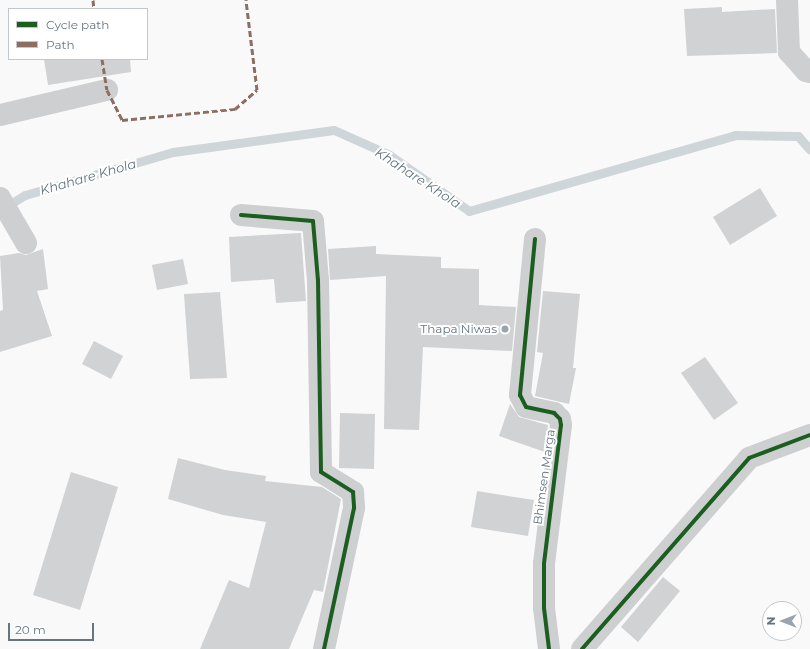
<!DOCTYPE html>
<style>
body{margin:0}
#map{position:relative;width:810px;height:649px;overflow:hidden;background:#f9f9f9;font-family:Montserrat,sans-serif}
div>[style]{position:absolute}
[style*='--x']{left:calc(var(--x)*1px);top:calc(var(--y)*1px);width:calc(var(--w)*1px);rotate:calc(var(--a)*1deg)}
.stream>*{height:9px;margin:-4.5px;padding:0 4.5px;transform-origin:4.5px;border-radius:4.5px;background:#ced6d9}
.building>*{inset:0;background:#d0d2d3}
.minor>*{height:22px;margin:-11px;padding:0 11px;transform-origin:11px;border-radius:11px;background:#cecfd0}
.tertiary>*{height:22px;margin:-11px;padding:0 11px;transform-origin:11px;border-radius:11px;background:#cecfd0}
.quiet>*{height:3px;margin-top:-1.5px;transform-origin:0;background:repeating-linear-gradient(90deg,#8d6e63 0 6px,transparent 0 9px)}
.cycleway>*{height:4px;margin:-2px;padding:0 2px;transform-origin:2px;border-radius:2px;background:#1b5e20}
.dots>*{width:11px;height:11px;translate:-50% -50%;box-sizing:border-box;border:2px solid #fff;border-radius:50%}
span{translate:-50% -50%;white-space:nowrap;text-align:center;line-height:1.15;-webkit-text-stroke:4px #fff;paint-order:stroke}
.poi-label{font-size:12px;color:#657683}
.right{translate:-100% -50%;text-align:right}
.street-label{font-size:12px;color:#657683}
.water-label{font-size:13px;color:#60757c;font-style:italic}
.legend{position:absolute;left:8px;top:8px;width:140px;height:52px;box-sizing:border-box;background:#fff;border:1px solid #c1c8cd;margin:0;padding:5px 7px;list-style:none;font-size:12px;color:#657683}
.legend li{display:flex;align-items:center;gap:8px;height:20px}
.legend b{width:20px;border:1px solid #c1c8cd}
.north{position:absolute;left:762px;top:601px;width:40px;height:40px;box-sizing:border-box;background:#fff;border:1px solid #c1c8cd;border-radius:50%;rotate:270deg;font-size:11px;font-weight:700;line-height:16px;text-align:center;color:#657683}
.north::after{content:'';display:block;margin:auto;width:14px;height:18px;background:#99a4ac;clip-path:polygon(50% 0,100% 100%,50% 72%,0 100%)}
.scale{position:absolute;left:8px;top:623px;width:86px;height:18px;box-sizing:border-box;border:2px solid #657683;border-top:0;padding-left:5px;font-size:12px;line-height:14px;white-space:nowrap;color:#657683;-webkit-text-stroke:3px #fff;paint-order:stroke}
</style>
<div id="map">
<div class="stream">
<i style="--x:5;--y:207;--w:23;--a:-31"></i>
<i style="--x:25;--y:195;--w:154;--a:-16.2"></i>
<i style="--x:173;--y:152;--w:162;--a:-7.8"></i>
<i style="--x:334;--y:130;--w:59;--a:24"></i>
<i style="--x:388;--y:154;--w:99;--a:35.1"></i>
<i style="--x:469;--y:211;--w:277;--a:-15.9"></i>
<i style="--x:735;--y:135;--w:63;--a:0.9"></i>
<i style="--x:798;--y:136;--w:18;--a:49"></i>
</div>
<div class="building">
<i style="clip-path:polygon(722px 7px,722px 12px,775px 9px,777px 53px,687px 56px,684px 9px)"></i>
<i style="clip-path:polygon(44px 59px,130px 59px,131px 72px,48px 85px)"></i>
<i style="clip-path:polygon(760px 188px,777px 216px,730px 245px,713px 217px)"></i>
<i style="clip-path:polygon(301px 233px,306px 301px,276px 303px,274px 279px,231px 282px,229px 237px)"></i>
<i style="clip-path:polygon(376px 246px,376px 254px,441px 257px,441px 268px,479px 269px,479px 305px,516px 307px,512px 351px,423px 347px,419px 430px,384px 429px,386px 276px,330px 280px,328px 249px)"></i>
<i style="clip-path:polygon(43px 249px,48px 289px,37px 291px,52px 336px,0 352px,0 311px,3px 310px,0 256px,19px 253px,26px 255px)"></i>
<i style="clip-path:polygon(183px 259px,188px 284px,157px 290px,152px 265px)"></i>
<i style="clip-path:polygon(543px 291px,580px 294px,573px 368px,576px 368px,569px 404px,535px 396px,543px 353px,537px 352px)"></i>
<i style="clip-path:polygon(220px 292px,227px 378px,190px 379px,184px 294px)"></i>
<i style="clip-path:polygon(94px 341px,123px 356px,111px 379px,82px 364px)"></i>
<i style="clip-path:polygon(705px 357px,738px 403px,714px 420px,681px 373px)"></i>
<i style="clip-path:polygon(510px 404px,519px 417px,548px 425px,545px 452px,499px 436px)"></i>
<i style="clip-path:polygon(340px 413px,375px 414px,374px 469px,339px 468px)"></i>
<i style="clip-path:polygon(178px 458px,225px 470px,266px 476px,265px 481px,322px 487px,341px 499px,323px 592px,314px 590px,289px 649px,200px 649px,229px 580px,249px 588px,266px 522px,223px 515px,168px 499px)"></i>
<i style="clip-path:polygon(71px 472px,118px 487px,80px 610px,33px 595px)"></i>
<i style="clip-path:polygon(477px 491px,534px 500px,528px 536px,471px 527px)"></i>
<i style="clip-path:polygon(663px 577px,680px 591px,638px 642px,621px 627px)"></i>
</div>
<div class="minor">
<i style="--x:787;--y:0;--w:52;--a:87.8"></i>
<i style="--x:789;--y:52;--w:25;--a:48"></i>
<i style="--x:806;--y:71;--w:4;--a:14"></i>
<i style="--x:0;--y:115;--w:110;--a:-13.2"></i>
<i style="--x:0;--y:198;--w:52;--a:60"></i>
<i style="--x:241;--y:215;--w:72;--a:4.8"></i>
<i style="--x:313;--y:221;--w:59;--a:85.2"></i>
<i style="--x:318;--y:280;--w:192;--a:89.1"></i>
<i style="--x:321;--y:472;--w:38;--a:32"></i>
<i style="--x:353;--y:492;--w:16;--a:86"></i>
<i style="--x:354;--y:508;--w:144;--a:102"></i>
<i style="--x:535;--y:239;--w:157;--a:95.5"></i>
<i style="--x:520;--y:395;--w:13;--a:63"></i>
<i style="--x:526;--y:407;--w:29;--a:12"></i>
<i style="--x:554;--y:413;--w:8;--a:45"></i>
<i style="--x:560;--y:419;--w:6;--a:81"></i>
<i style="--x:561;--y:425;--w:140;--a:97"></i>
<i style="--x:544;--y:564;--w:44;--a:90"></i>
<i style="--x:544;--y:608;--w:41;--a:83"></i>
</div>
<div class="tertiary">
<i style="--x:582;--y:649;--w:254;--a:-48.8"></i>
<i style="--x:749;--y:458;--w:65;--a:-20.7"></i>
</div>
<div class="quiet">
<i style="--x:93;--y:0;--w:9;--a:84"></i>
<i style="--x:102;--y:59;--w:31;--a:81"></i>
<i style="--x:107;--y:90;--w:34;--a:63"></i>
<i style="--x:122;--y:120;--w:114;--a:-5.6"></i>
<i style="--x:235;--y:109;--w:29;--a:-41"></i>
<i style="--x:257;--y:90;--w:91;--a:-97"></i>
</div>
<div class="cycleway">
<i style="--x:241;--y:215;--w:72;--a:4.8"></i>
<i style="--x:313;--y:221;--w:59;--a:85.2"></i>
<i style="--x:318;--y:280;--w:192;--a:89.1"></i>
<i style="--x:321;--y:472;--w:38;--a:32"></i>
<i style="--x:353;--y:492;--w:16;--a:86"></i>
<i style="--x:354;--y:508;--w:144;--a:102"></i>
<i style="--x:535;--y:239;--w:157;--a:95.5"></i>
<i style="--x:520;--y:395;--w:13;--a:63"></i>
<i style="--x:526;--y:407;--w:29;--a:12"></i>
<i style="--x:554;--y:413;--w:8;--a:45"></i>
<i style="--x:560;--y:419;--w:6;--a:81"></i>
<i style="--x:561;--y:425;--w:140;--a:97"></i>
<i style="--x:544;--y:564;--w:44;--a:90"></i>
<i style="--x:544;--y:608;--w:41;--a:83"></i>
<i style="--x:582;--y:649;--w:254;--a:-48.8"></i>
<i style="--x:749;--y:458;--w:65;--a:-20.7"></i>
</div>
<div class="dots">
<i style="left:505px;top:329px;background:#99a4ac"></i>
</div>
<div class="poi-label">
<span class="right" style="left:497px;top:329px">Thapa Niwas</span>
</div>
<div class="street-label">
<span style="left:544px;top:477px;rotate:-82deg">Bhimsen Marga</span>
</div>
<div class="water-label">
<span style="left:88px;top:177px;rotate:-16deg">Khahare Khola</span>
<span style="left:418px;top:178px;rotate:33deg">Khahare Khola</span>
</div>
<ul class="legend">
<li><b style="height:5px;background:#1b5e20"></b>Cycle path</li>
<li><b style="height:5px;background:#8d6e63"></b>Path</li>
</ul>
<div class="north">N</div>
<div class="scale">20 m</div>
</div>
